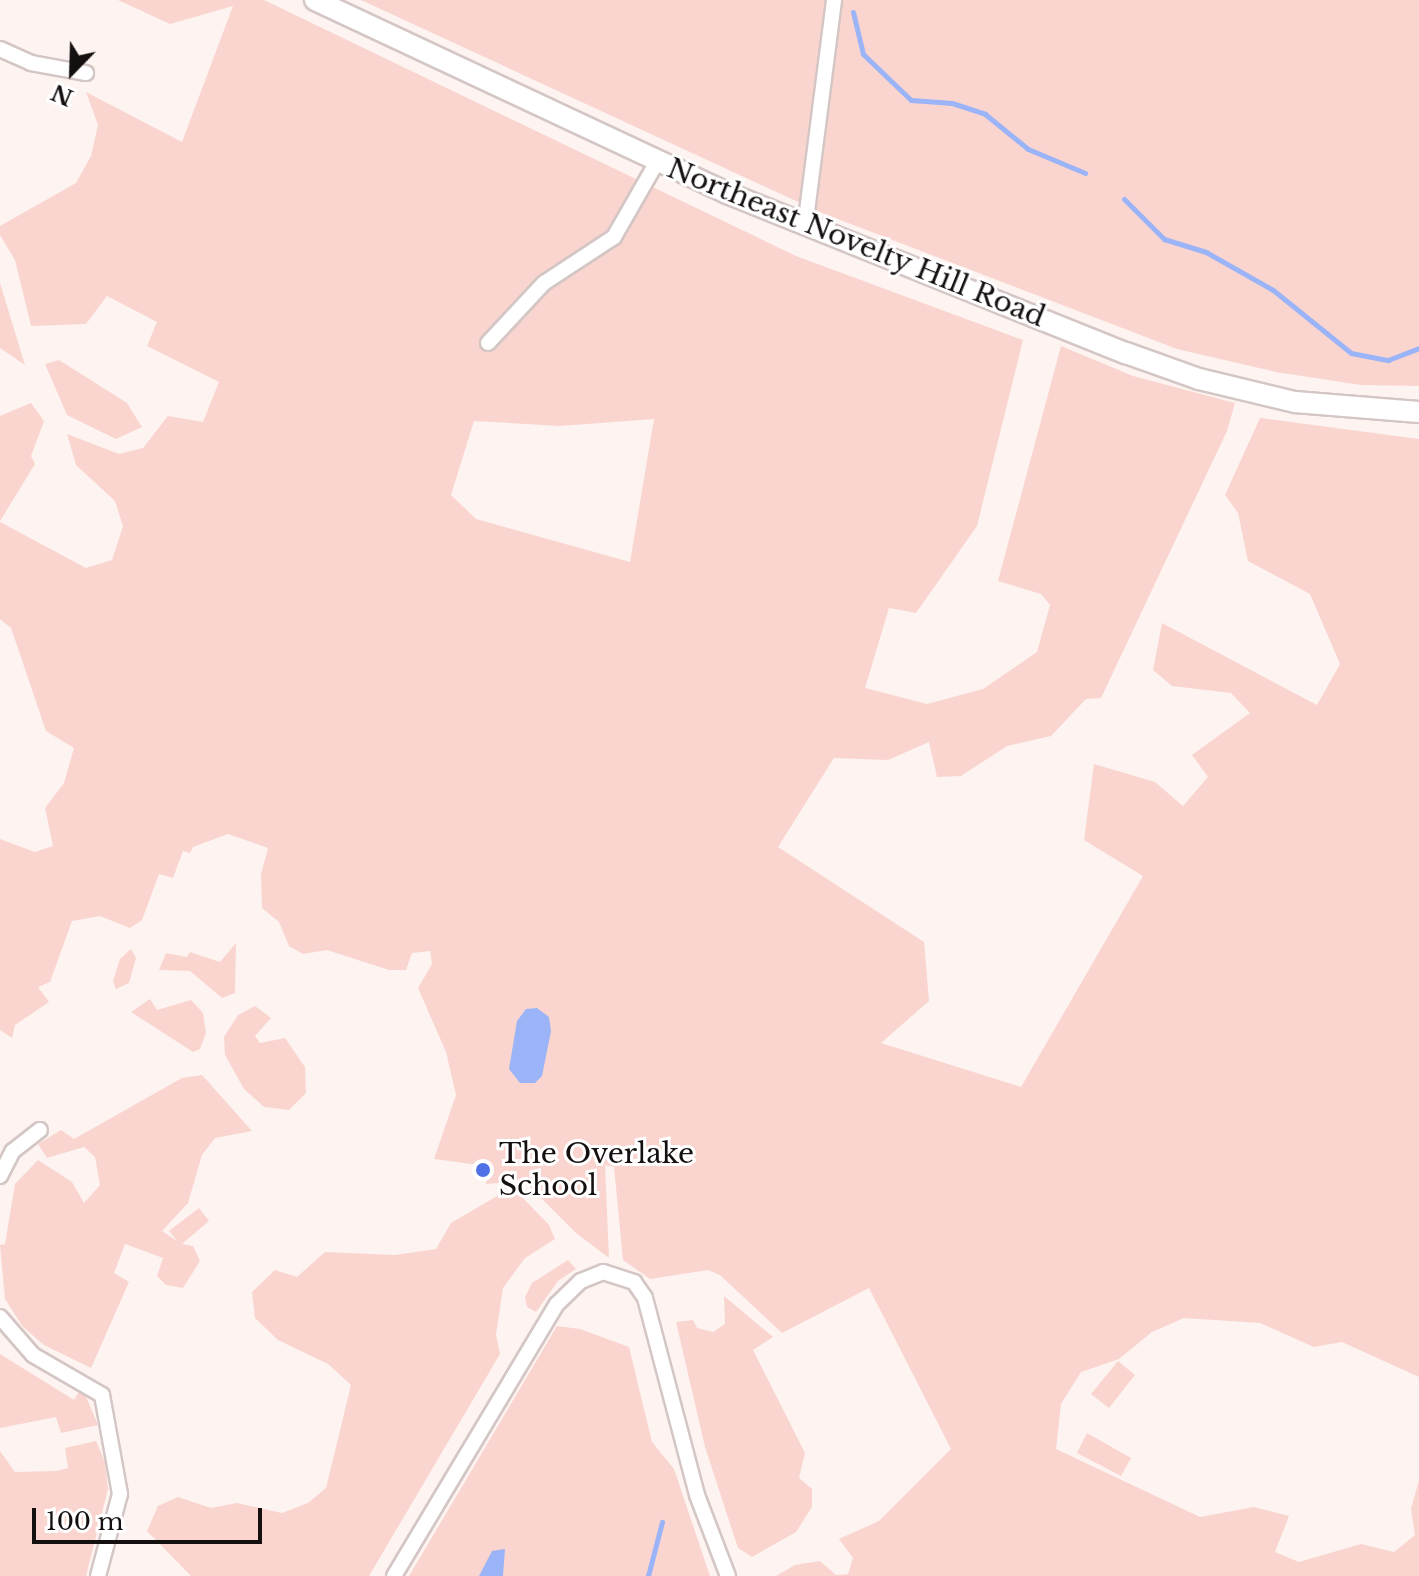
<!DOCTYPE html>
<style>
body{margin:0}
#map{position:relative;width:1419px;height:1576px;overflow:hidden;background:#fdf3f1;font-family:"Libre Baskerville",serif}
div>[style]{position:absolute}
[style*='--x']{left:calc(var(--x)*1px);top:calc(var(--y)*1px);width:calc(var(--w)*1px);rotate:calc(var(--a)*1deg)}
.green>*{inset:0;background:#fad5cf}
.water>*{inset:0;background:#9bb4f7}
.stream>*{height:5px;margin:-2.5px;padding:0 2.5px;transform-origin:2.5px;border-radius:2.5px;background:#9bb4f7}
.roads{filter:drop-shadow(2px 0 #d3c6c4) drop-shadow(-2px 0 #d3c6c4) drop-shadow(0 2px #d3c6c4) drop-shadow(0 -2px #d3c6c4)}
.street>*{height:14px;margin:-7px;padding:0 7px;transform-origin:7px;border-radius:7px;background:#fff}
.secondary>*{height:20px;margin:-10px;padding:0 10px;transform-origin:10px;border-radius:10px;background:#fff}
.dots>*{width:22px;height:22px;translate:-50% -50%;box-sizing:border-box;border:4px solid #fff;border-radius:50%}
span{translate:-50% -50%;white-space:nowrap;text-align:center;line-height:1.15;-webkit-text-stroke:6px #fff;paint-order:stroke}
.street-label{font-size:28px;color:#14100f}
.poi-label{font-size:28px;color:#14100f}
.left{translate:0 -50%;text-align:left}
.north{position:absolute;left:32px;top:32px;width:80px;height:80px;-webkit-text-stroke:6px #fff;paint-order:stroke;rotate:203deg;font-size:22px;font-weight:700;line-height:32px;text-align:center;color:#14100f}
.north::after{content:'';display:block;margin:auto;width:28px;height:36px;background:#14100f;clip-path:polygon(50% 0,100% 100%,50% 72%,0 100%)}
.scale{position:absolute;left:32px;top:1508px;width:230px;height:36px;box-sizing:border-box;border:4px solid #14100f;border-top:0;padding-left:10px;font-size:24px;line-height:28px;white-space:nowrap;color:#14100f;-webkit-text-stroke:6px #fff;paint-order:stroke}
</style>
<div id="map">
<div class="green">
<i style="clip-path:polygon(evenodd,118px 0,264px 0,796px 256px,1023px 340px,977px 526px,916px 613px,889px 608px,865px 688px,927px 704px,983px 689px,1037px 652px,1050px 605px,1041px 594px,998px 581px,1061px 346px,1133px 376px,1235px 403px,1227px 431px,1101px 698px,1086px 699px,1051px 736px,1007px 746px,961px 776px,937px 777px,929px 742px,888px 760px,834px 758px,778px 847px,924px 942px,929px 1001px,881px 1043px,1021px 1087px,1143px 876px,1084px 840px,1094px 764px,1155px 782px,1183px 806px,1208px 777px,1192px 755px,1250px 713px,1231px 693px,1172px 686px,1153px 670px,1162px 623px,1317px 705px,1340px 664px,1310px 594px,1248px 561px,1238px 513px,1225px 495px,1260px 418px,1419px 439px,1419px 1377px,1342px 1342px,1314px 1347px,1260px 1323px,1184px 1318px,1152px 1332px,1119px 1359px,1081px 1372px,1061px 1404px,1056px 1449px,1200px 1517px,1254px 1507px,1289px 1516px,1275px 1552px,1299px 1562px,1361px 1544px,1394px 1552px,1415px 1535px,1411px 1509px,1419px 1480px,1419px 1576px,776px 1576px,795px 1565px,820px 1561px,836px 1575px,848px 1574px,853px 1558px,839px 1539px,879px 1521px,951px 1449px,869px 1288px,782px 1333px,720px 1275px,708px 1270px,650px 1279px,623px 1260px,614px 1167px,605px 1165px,609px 1258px,576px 1233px,524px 1181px,486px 1184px,486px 1166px,434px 1159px,456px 1095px,446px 1052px,418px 988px,432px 964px,430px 951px,412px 953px,406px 970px,389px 970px,327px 950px,303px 954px,289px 946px,279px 922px,262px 908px,261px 874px,268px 848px,228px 834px,193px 847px,190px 853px,183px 851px,173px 878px,159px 874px,142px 920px,130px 928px,100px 916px,72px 921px,50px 982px,38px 987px,49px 1002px,15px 1025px,12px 1038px,0 1030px,0 839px,35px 852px,53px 846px,45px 808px,64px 783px,74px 748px,46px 731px,11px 628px,0 619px,0 522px,86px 568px,112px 560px,123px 526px,115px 501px,76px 465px,67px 434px,119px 454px,143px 448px,168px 416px,203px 422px,219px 382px,147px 346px,157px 322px,107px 296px,86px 324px,31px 326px,15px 260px,0 235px,0 226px,76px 183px,91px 156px,98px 125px,86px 92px,182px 142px,233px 6px,170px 24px,118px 0,654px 419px,630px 562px,476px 519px,451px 495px,474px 421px,560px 426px,654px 419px)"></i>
<i style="clip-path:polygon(361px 0,1419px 0,1419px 386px,1361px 385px,1276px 372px,1177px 349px,822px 213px)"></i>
<i style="clip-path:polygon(0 283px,25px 365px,0 348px)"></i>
<i style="clip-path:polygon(59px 360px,127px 403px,142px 427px,116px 439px,67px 415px,45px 364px)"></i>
<i style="clip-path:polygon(31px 403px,44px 421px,31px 456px,35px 464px,0 521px,0 416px)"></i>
<i style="clip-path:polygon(236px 943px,235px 993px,222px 998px,190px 971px,159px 970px,166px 953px,187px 957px,190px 952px,220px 962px)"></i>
<i style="clip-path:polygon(131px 949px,136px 958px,129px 983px,116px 989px,113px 981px,120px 959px)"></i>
<i style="clip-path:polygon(150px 999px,157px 1010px,191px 1000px,203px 1013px,206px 1033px,200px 1049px,193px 1052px,131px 1012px)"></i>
<i style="clip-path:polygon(255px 1006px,271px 1018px,255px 1036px,260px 1043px,285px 1038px,305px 1067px,306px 1093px,289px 1110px,264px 1107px,244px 1089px,225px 1055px,224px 1037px,238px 1015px)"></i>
<i style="clip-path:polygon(202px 1075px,252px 1131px,215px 1138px,202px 1155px,188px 1203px,162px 1231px,177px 1241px,169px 1231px,199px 1208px,209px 1221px,182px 1244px,193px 1246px,200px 1261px,183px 1288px,166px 1285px,157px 1276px,163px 1258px,125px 1244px,114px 1273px,129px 1282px,91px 1368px,44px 1345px,23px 1327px,5px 1299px,0 1245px,5px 1244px,15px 1184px,38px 1160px,72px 1182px,84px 1203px,100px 1185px,95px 1157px,84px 1147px,47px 1158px,38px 1144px,61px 1130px,74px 1139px,182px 1078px)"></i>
<i style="clip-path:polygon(504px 1192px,521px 1196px,549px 1225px,555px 1239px,525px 1258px,503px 1288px,496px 1334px,500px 1354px,369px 1576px,191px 1576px,147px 1531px,158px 1506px,178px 1497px,211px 1508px,237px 1503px,282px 1513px,308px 1503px,326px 1488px,351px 1385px,328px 1364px,278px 1340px,255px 1318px,252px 1292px,275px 1270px,297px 1277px,325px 1252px,395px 1255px,436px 1249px,451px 1223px)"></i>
<i style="clip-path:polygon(568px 1260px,576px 1269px,558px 1281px,536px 1312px,527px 1307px,525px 1297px,532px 1283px)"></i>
<i style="clip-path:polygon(724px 1296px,773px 1337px,753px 1350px,805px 1453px,799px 1478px,812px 1489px,812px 1507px,796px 1532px,752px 1557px,738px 1548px,705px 1447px,676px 1322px,693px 1320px,697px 1328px,713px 1332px,725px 1324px)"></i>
<i style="clip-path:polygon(557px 1326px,580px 1329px,629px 1347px,652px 1442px,674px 1469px,710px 1576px,409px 1576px)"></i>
<i style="clip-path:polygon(0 1354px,74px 1400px,82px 1387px,98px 1425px,61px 1433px,56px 1417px,0 1428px)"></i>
<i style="clip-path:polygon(1118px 1361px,1135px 1375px,1109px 1408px,1091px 1394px)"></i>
<i style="clip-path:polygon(1087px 1433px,1131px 1458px,1121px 1476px,1077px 1453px)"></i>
<i style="clip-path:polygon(96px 1441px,105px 1462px,108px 1489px,86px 1576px,0 1576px,0 1451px,15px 1472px,57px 1471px,68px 1468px,65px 1448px)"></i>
</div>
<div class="water">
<i style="clip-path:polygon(537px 1008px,549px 1017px,551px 1031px,542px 1076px,535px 1083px,520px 1083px,509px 1069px,517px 1021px,526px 1009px)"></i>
<i style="clip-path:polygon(505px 1549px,503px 1576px,479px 1576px,492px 1551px)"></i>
</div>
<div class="stream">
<i style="--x:853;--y:12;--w:43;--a:76.6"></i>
<i style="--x:863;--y:54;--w:66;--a:43.8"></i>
<i style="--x:911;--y:100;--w:41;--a:4.2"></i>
<i style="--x:952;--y:103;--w:35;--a:18"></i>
<i style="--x:985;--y:114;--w:55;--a:39.1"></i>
<i style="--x:1028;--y:149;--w:62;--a:22.8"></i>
<i style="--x:1124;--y:199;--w:57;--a:45"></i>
<i style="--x:1164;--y:239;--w:44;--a:17.2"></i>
<i style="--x:1206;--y:252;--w:77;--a:29.6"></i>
<i style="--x:1273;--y:290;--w:100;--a:38.9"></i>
<i style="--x:1351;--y:353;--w:38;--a:11"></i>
<i style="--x:1388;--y:360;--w:33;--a:-21"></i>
<i style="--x:648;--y:1576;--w:56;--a:-75.5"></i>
</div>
<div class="roads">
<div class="street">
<i style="--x:0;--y:49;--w:34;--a:24"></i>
<i style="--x:31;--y:63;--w:56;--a:10.3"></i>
<i style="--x:805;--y:227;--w:229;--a:-82.7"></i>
<i style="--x:488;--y:343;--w:82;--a:-47"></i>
<i style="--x:544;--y:283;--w:84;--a:-33.3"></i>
<i style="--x:614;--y:237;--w:86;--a:-60.2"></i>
<i style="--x:0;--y:1176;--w:28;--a:-63"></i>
<i style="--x:13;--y:1151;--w:34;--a:-38"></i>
<i style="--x:0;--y:1317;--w:50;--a:49"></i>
<i style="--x:33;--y:1355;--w:80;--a:30.1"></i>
<i style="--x:102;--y:1395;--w:101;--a:79.7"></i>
<i style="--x:120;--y:1494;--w:85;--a:105"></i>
<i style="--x:394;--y:1576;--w:317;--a:-59.1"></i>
<i style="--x:557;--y:1304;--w:33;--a:-44"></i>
<i style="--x:581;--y:1281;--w:24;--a:-22"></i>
<i style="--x:603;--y:1272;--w:33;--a:18"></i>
<i style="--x:634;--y:1282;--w:19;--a:55"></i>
<i style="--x:645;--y:1298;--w:204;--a:75.2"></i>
<i style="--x:697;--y:1495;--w:87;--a:69.1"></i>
</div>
<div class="secondary">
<i style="--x:315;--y:0;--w:455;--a:25.1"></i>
<i style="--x:727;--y:193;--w:430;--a:21.9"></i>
<i style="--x:1126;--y:353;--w:77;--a:19.6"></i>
<i style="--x:1199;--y:379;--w:99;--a:13.5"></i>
<i style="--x:1295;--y:402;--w:124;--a:4.6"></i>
</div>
</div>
<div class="dots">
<i style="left:483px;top:1170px;background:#5071e6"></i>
</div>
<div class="street-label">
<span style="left:856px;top:243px;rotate:22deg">Northeast Novelty Hill Road</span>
</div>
<div class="poi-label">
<span class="left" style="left:499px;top:1170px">The Overlake<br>School</span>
</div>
<div class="north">N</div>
<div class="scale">100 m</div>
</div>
